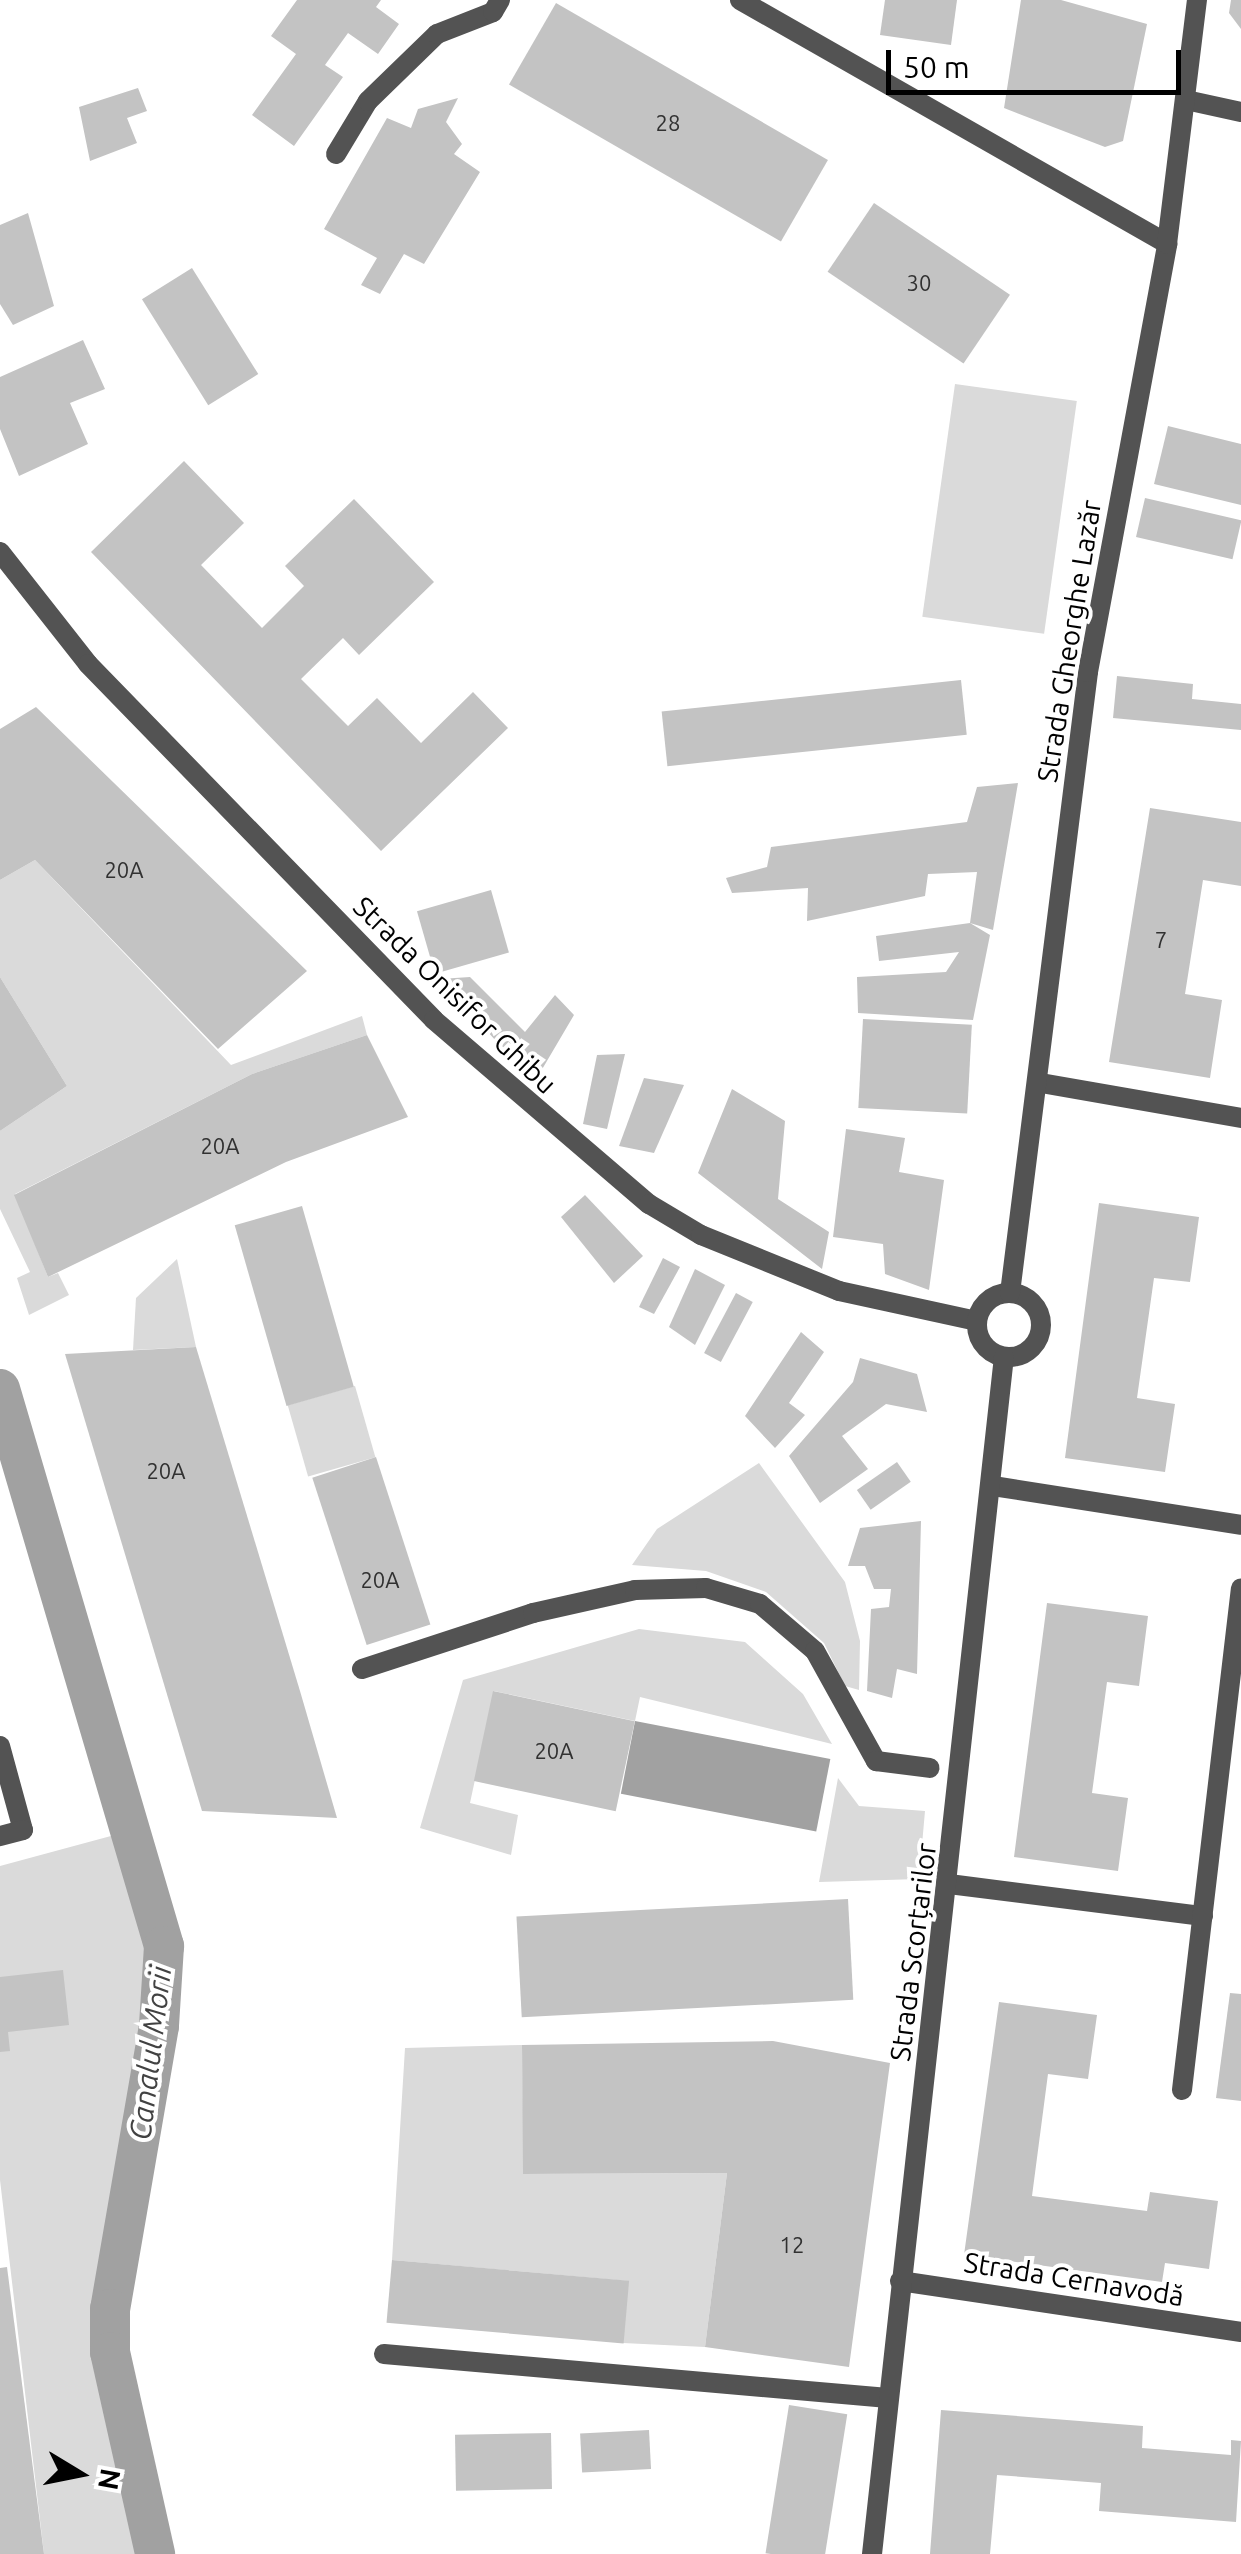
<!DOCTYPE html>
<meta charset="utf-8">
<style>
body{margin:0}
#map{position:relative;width:1241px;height:2554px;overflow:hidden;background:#fff;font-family:Ubuntu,sans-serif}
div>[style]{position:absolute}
.green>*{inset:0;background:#dadada;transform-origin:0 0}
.water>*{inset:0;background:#a1a1a1;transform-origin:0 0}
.canal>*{height:40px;margin:-20px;padding:0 20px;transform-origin:20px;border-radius:20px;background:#a1a1a1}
.building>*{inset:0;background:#c3c3c3;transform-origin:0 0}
.lane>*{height:20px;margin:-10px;padding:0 10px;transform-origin:10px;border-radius:10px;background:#535353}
.street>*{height:20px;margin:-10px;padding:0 10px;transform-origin:10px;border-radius:10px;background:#535353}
.street>.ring{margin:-10px;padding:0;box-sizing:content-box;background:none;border:20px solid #535353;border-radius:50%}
span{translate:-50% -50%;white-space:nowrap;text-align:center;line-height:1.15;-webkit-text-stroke:8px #fff;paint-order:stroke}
.number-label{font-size:22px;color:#313131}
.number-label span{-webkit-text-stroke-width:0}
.street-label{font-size:28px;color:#000}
.water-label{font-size:30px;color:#424242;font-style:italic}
.north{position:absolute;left:30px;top:2424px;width:100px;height:100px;-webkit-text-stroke:8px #fff;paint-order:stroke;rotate:100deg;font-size:28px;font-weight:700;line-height:40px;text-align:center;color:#000}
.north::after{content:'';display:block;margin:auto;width:35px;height:45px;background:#000;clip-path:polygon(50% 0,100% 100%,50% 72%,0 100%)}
.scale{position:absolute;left:886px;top:50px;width:295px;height:45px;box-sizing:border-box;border:5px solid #000;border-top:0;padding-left:12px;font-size:30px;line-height:35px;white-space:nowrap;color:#000;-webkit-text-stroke:8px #fff;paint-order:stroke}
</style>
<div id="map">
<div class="green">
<div style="left:955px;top:384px;width:123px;height:235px;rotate:8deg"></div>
<div style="clip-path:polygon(35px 860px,231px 1065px,362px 1016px,367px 1035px,252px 1074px,15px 1194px,48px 1277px,58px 1273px,69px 1295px,29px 1315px,17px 1278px,30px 1272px,0 1209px,0 1131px,67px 1086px,0 977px,0 880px)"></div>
<div style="clip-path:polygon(177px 1259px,196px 1347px,133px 1350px,136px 1298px)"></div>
<div style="left:355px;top:1386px;width:74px;height:70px;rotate:74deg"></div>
<div style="clip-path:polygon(759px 1463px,845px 1582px,860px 1641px,859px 1690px,845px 1686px,824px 1643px,766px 1592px,706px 1571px,632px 1565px,657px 1529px)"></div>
<div style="clip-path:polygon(639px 1629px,745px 1642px,803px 1694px,832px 1744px,640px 1697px,635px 1721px,494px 1691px,470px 1803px,518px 1815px,511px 1855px,420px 1828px,463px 1680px)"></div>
<div style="clip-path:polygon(838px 1778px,859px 1806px,925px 1811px,919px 1879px,819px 1882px)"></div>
<div style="clip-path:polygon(122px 1833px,149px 1951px,146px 2026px,105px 2258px,98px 2355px,146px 2554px,44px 2554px,0 2180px,0 1866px)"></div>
<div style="clip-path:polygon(522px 2045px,524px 2174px,727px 2173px,705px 2347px,623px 2343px,628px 2281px,392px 2260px,405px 2048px)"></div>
</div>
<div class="water">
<div style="left:635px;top:1721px;width:199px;height:74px;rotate:11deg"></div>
</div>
<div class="canal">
<div style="left:0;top:1389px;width:581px;rotate:73.59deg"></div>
<div style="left:164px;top:1946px;width:80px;rotate:93.6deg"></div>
<div style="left:159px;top:2026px;width:287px;rotate:99.8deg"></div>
<div style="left:110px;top:2309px;width:43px;rotate:90deg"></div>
<div style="left:110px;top:2352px;width:207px;rotate:77.4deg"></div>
</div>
<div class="building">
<div style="clip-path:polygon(297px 0,381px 0,376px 7px,399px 24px,378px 54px,348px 33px,325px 65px,343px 77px,294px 146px,252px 115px,296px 54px,271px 36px)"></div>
<div style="clip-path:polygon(885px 0,957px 0,951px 45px,880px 35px)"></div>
<div style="clip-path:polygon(1021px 0,1061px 0,1147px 24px,1123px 141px,1105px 147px,1004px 108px)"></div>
<div style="clip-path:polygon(1231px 0,1241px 0,1241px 29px,1229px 13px)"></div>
<div style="left:556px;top:3px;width:314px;height:94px;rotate:30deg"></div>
<div style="clip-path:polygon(138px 88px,147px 111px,127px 118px,137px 143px,90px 161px,79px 107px)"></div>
<div style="clip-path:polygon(458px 98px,446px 122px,462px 144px,454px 154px,480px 172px,424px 264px,404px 254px,380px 294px,361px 285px,377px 258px,324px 229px,387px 118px,411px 128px,418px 109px)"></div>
<div style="left:874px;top:203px;width:164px;height:83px;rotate:34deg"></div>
<div style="clip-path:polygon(28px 213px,54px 306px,13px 325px,0 304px,0 225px)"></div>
<div style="left:192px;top:268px;width:125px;height:59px;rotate:58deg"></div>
<div style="clip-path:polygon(83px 340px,105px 389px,70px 403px,88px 444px,19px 476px,0 429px,0 377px)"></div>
<div style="clip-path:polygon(1168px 426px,1241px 444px,1241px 505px,1154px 484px)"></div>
<div style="clip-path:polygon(184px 461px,244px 523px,201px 565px,262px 628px,304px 586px,285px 566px,354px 499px,434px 582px,359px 655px,343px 638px,301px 679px,348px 726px,377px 698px,421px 743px,473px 692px,508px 728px,381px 851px,91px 552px)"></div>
<div style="left:1145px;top:498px;width:99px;height:40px;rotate:13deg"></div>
<div style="clip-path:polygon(1117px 676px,1193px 684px,1192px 699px,1241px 704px,1241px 730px,1113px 718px)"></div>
<div style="left:961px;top:680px;width:55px;height:301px;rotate:84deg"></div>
<div style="clip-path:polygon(36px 707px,307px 971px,218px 1049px,35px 860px,0 880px,0 729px)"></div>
<div style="clip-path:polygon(1018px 783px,993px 930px,970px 923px,990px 935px,973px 1020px,858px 1013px,857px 977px,946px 972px,959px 952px,879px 961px,876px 936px,970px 923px,977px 872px,928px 874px,925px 896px,807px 921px,808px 888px,732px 893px,726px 878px,767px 867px,771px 847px,967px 822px,977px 787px)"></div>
<div style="clip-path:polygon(1150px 808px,1241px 822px,1241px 886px,1203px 880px,1185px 994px,1222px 1000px,1210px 1078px,1109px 1062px)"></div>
<div style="left:491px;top:890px;width:65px;height:77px;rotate:74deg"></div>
<div style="clip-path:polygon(0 977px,67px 1086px,0 1131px)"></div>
<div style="clip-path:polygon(470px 977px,525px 1032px,555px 995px,574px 1015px,534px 1083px,440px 979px)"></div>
<div style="left:863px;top:1019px;width:109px;height:89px;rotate:3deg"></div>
<div style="clip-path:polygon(367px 1035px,408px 1117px,286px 1162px,48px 1277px,14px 1195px,252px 1074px)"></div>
<div style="clip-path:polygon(625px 1054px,607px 1129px,583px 1124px,597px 1055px)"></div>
<div style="clip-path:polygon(644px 1078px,684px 1085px,654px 1153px,619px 1146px)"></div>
<div style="clip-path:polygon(732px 1089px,785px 1121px,778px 1199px,829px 1232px,822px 1269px,698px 1173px)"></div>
<div style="clip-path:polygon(846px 1129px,905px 1138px,899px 1172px,944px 1180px,929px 1290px,885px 1274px,883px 1244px,833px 1237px)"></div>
<div style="clip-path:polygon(585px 1195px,643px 1256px,614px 1283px,561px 1217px)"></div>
<div style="clip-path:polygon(1099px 1203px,1199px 1217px,1190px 1282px,1154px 1278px,1137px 1398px,1175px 1404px,1165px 1472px,1065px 1458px)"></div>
<div style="left:302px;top:1206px;width:188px;height:70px;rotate:74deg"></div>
<div style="clip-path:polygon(663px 1258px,680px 1267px,654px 1314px,639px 1307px)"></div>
<div style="clip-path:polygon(695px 1269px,725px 1285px,695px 1345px,669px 1327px)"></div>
<div style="left:736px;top:1293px;width:19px;height:68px;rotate:28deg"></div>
<div style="clip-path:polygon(801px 1332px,824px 1352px,789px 1403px,805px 1415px,775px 1448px,745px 1416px)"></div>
<div style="clip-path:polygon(196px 1347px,300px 1691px,337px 1818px,202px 1811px,65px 1354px)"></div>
<div style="clip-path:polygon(860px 1358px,917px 1374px,927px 1412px,886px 1404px,842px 1436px,868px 1469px,820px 1503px,789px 1456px,853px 1382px)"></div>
<div style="left:376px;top:1457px;width:176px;height:67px;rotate:72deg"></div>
<div style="left:897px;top:1462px;width:24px;height:49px;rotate:55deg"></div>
<div style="clip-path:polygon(921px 1521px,917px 1674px,897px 1669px,892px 1698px,867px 1691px,871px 1609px,889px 1607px,891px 1589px,874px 1589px,865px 1566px,848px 1566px,860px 1528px)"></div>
<div style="clip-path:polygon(1047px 1603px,1148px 1616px,1139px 1686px,1107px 1682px,1092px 1793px,1128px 1798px,1118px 1871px,1014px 1857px)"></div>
<div style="left:493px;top:1691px;width:145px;height:92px;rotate:12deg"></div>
<div style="left:848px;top:1899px;width:101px;height:332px;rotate:87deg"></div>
<div style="clip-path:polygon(63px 1970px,69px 2025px,8px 2032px,10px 2051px,0 2052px,0 1977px)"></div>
<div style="clip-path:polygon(1230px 1993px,1241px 1994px,1241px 2101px,1216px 2098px)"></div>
<div style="clip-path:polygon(999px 2002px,1097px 2015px,1088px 2079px,1048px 2074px,1032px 2196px,1147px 2211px,1150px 2192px,1218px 2201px,1209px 2269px,1165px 2263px,1162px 2282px,964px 2255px)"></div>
<div style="clip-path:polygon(773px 2041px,890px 2063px,849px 2367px,705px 2347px,727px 2173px,523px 2174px,522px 2045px)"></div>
<div style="left:392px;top:2260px;width:238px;height:63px;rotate:5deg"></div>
<div style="clip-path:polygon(7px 2267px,44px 2554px,0 2554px,0 2268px)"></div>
<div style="left:789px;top:2405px;width:59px;height:150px;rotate:9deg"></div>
<div style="clip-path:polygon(941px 2410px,1143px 2426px,1142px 2448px,1231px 2455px,1231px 2440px,1241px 2441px,1236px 2522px,1099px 2511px,1101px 2483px,997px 2475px,990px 2554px,930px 2554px)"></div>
<div style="left:649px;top:2430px;width:39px;height:69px;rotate:87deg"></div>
<div style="left:551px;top:2433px;width:56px;height:96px;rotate:89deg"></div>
</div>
<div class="lane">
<div style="left:1186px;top:100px;width:56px;rotate:12.3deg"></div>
<div style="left:336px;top:154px;width:62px;rotate:-58.9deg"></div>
<div style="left:368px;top:101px;width:96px;rotate:-44.2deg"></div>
<div style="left:437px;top:34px;width:60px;rotate:-21.4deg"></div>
<div style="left:493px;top:12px;width:14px;rotate:-60deg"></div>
<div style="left:1041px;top:1083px;width:203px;rotate:9.9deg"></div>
<div style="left:993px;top:1486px;width:251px;rotate:8.9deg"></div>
<div style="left:0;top:1746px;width:87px;rotate:74.7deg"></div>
<div style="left:23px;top:1830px;width:24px;rotate:165deg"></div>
<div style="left:949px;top:1884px;width:256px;rotate:7.2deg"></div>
<div style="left:1182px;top:2090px;width:505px;rotate:-83.3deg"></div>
<div style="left:384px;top:2354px;width:506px;rotate:4.99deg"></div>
</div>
<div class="street">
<div style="left:740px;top:0;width:492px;rotate:29.7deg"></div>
<div style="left:0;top:552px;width:142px;rotate:51.8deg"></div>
<div style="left:88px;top:664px;width:496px;rotate:45.8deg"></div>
<div style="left:434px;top:1020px;width:283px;rotate:40.6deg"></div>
<div style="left:649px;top:1204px;width:61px;rotate:30.8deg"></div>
<div style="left:701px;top:1235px;width:149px;rotate:22.1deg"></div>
<div style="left:839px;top:1291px;width:141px;rotate:12.3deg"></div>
<div class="ring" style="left:977px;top:1293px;width:44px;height:44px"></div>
<div style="left:1010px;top:1293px;width:626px;rotate:-82.84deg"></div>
<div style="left:1088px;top:672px;width:435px;rotate:-79.5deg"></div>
<div style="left:1167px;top:244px;width:246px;rotate:-83deg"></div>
<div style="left:362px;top:1669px;width:180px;rotate:-18.1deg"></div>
<div style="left:533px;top:1613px;width:105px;rotate:-12.7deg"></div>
<div style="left:635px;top:1590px;width:71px;rotate:-1.6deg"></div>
<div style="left:706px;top:1588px;width:56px;rotate:16.5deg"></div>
<div style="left:760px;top:1604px;width:72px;rotate:40.5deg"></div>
<div style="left:815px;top:1651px;width:126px;rotate:61deg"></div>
<div style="left:876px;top:1761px;width:54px;rotate:7.4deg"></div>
<div style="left:900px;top:2281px;width:345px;rotate:8.5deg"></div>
<div style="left:872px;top:2554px;width:1204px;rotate:-83.71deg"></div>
</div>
<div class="number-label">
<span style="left:668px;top:123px">28</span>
<span style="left:919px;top:283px">30</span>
<span style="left:124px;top:870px">20A</span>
<span style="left:1161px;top:940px">7</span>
<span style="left:220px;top:1146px">20A</span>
<span style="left:166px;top:1471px">20A</span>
<span style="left:380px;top:1580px">20A</span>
<span style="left:554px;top:1751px">20A</span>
<span style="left:792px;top:2245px">12</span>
</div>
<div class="street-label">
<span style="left:1069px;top:641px;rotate:-81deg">Strada Gheorghe Lazăr</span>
<span style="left:455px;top:995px;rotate:44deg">Strada Onisifor Ghibu</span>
<span style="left:913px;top:1952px;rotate:-83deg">Strada Scorțarilor</span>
<span style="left:1074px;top:2279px;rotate:9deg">Strada Cernavodă</span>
</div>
<div class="water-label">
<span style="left:150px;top:2053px;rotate:-83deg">Canalul Morii</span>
</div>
<div class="north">N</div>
<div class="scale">50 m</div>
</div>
